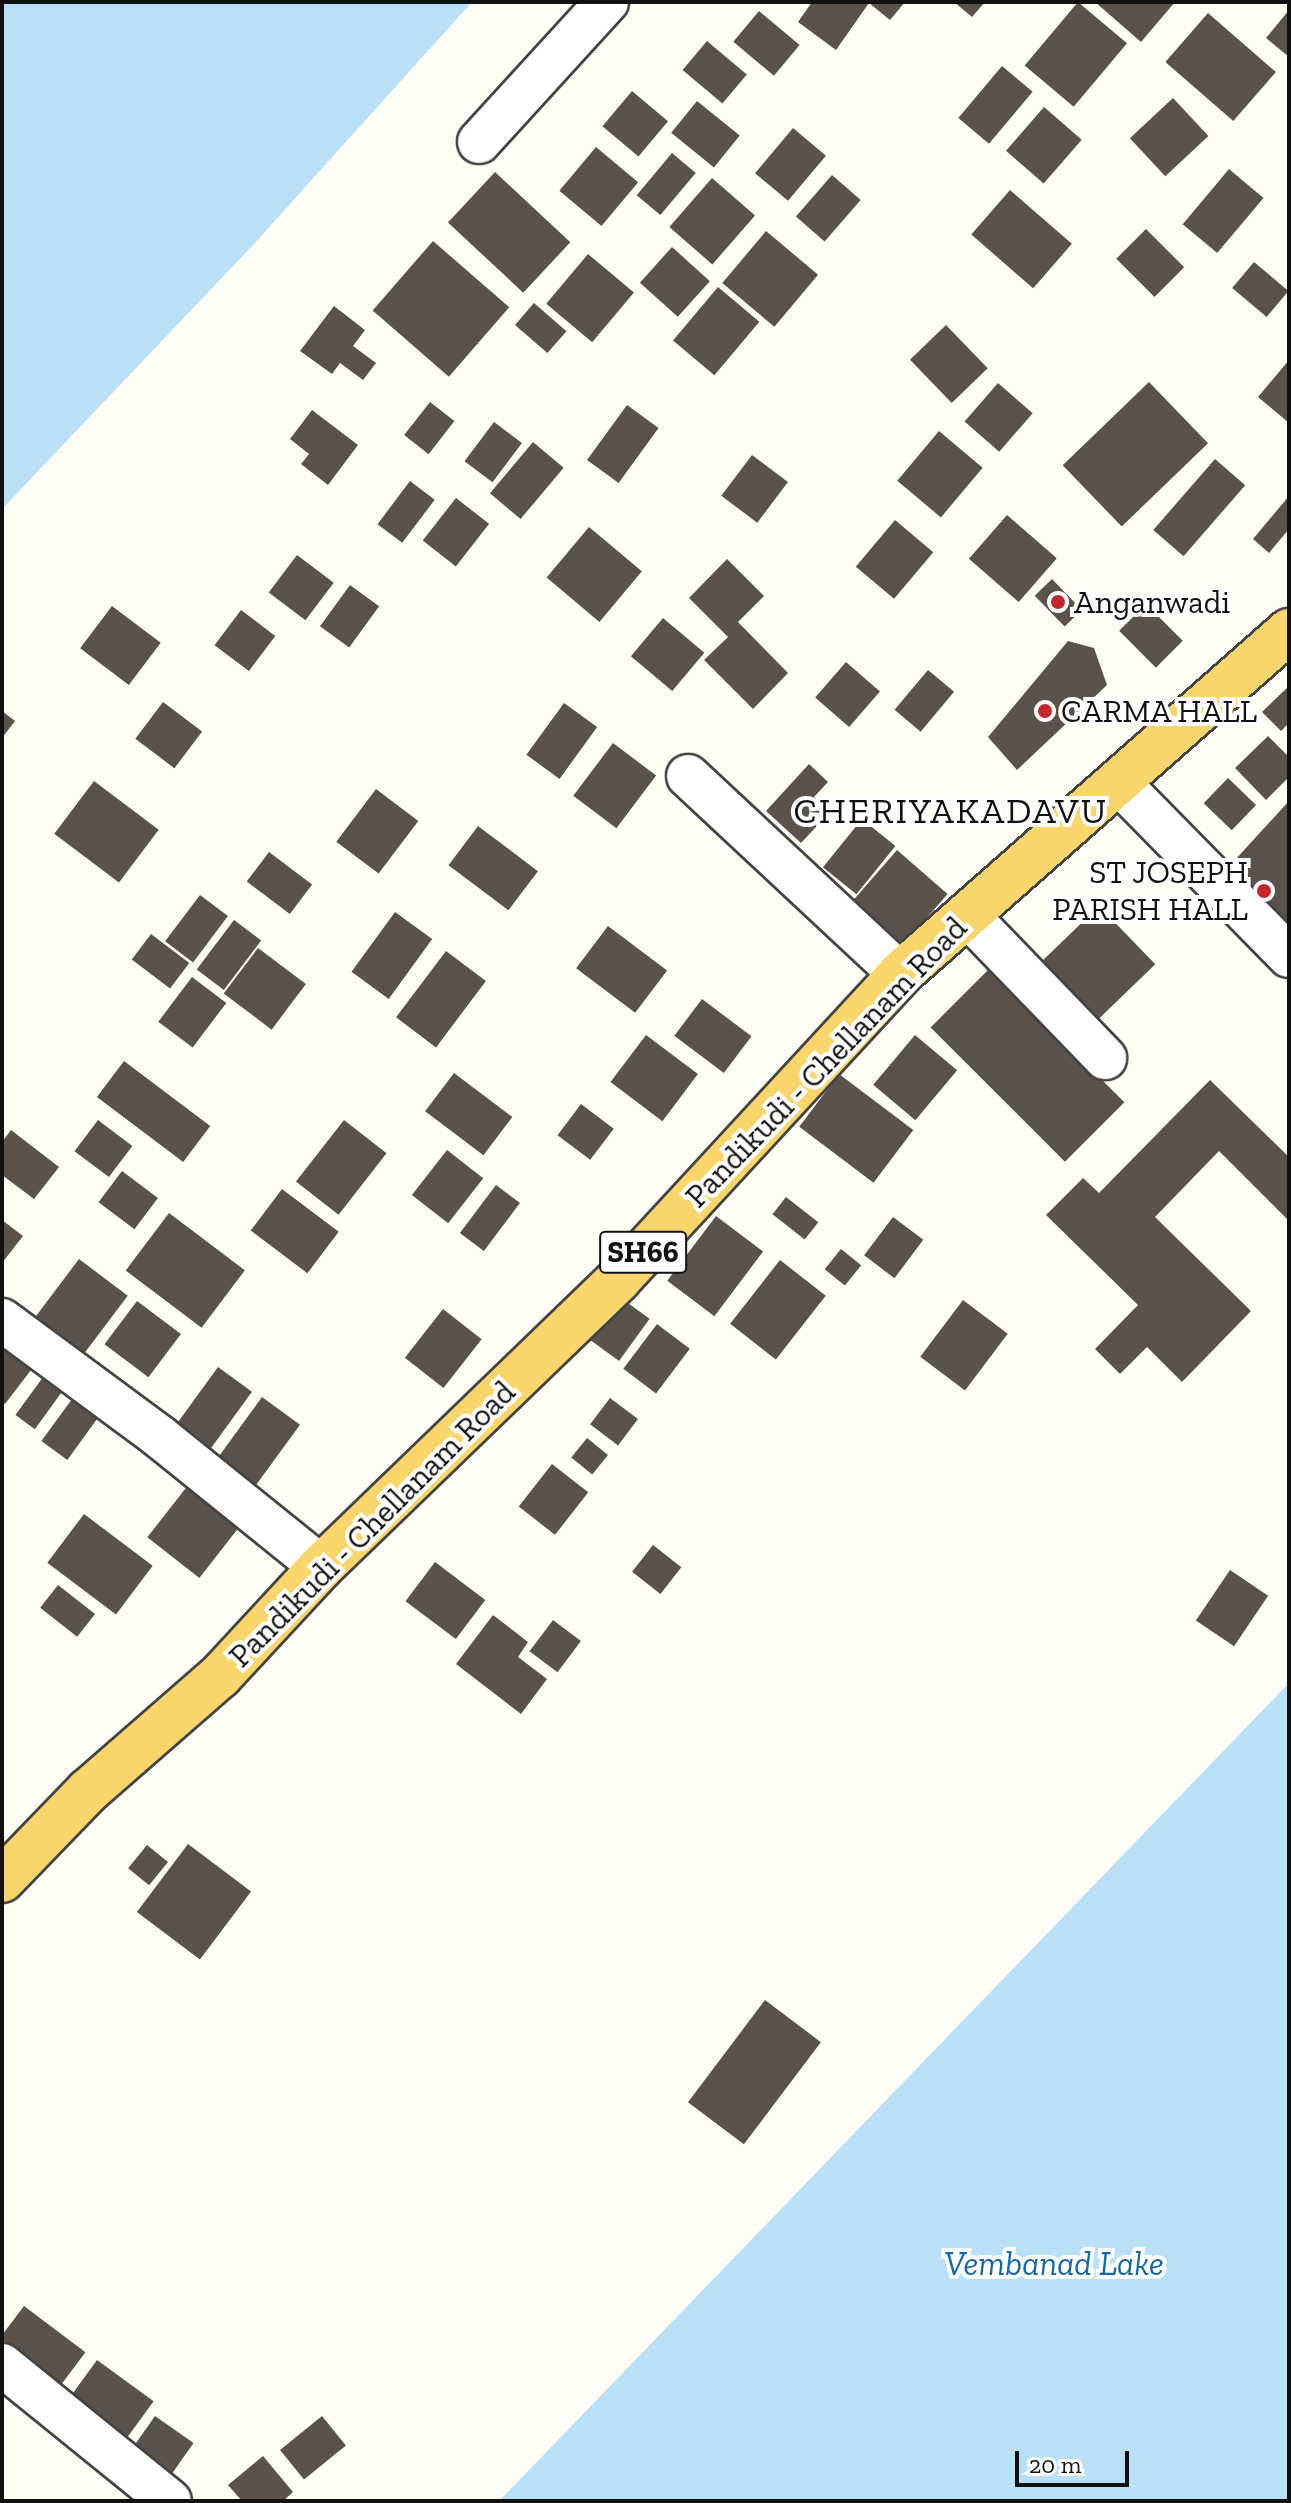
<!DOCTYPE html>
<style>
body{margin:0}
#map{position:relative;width:1291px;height:2503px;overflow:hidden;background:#fffdf5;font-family:"Zilla Slab",serif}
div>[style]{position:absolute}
.water>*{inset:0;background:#b9e0f7}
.building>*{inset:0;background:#5a524d;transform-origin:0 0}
.roads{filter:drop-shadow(2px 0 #444) drop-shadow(-2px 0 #444) drop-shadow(0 2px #444) drop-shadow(0 -2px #444)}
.minor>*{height:42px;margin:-21px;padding:0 21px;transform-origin:21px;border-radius:21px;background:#fff}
.primary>*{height:44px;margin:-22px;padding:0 22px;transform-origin:22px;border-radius:22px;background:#f9d66b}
.dots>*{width:22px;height:22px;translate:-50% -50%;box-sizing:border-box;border:4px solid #fff;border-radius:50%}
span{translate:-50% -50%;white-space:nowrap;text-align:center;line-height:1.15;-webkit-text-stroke:8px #fff;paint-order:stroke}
.shield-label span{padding:2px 6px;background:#fff;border:2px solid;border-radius:6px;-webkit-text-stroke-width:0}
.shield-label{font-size:30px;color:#111;font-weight:700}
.poi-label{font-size:32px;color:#111}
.left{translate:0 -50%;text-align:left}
.right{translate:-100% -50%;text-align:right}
.street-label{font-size:32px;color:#111}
.water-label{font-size:34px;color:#1768a6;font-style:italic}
.quarter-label{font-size:36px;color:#111;letter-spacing:2px}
.frame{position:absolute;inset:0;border:4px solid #111;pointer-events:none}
.scale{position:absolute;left:1015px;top:2451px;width:114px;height:36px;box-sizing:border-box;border:4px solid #111;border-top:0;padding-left:10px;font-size:24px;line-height:28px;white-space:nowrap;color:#111;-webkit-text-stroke:6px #fff;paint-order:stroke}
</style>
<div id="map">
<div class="water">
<div style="clip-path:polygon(2px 2px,472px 2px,254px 244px,2px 509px)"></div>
<div style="clip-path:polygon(1289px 1683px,1289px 2501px,499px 2501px)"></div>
</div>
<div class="building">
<div style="clip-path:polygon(812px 2px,905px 2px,890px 20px,869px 3px,836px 50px,798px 22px)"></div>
<div style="clip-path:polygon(954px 2px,985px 2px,972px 17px)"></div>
<div style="left:1078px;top:2px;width:64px;height:83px;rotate:40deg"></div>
<div style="clip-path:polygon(1095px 2px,1175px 2px,1141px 42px)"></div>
<div style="clip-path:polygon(1289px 10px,1289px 57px,1266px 38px)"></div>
<div style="left:759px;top:11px;width:53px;height:40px;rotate:40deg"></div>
<div style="left:1208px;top:13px;width:90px;height:65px;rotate:41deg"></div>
<div style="left:707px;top:41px;width:52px;height:38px;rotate:40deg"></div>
<div style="left:1002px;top:66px;width:40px;height:68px;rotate:40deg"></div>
<div style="left:632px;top:91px;width:47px;height:46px;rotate:40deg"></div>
<div style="left:1173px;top:98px;width:52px;height:59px;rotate:47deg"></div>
<div style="left:697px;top:101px;width:55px;height:41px;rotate:39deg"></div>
<div style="left:1044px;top:107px;width:50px;height:58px;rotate:41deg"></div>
<div style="left:793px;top:128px;width:43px;height:59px;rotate:40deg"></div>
<div style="left:596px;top:147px;width:55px;height:57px;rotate:40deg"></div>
<div style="left:672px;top:153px;width:31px;height:55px;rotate:40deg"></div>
<div style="left:1229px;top:169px;width:45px;height:72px;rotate:40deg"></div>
<div style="left:495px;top:172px;width:103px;height:69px;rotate:43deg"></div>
<div style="left:832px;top:175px;width:38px;height:55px;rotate:41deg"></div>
<div style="left:712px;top:178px;width:57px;height:65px;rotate:41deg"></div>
<div style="left:1010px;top:190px;width:82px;height:59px;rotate:41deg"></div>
<div style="left:1146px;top:229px;width:54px;height:42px;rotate:45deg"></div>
<div style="left:766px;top:231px;width:68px;height:68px;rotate:40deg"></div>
<div style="left:433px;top:241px;width:101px;height:92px;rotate:41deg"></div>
<div style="left:672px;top:247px;width:51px;height:48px;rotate:42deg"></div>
<div style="left:588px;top:254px;width:60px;height:65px;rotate:40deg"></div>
<div style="left:1254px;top:262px;width:45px;height:34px;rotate:40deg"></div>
<div style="left:718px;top:287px;width:54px;height:70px;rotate:40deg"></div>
<div style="left:534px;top:303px;width:43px;height:29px;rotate:41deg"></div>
<div style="clip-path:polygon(334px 306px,365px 330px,353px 346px,376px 363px,363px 380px,340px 363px,332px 374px,300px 351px)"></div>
<div style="left:946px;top:325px;width:60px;height:50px;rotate:46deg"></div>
<div style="clip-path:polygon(1289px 360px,1289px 423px,1258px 397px)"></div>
<div style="left:1149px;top:382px;width:85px;height:120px;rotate:46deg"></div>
<div style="left:998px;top:383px;width:46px;height:51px;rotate:41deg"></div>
<div style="left:430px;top:402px;width:31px;height:42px;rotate:38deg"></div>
<div style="left:627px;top:405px;width:39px;height:68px;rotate:36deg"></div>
<div style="clip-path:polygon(312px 410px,358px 445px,328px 485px,301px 464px,309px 454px,290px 439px)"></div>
<div style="left:494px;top:422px;width:35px;height:49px;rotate:37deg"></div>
<div style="left:939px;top:431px;width:57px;height:65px;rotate:40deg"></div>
<div style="left:533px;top:442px;width:40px;height:67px;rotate:40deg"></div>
<div style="left:752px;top:455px;width:45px;height:51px;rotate:37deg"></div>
<div style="left:1215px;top:459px;width:40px;height:94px;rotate:41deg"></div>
<div style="left:410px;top:481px;width:31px;height:54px;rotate:37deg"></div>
<div style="clip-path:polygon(1289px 496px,1289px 529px,1269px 553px,1253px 539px)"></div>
<div style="left:456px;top:498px;width:42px;height:54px;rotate:38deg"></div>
<div style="left:1007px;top:515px;width:66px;height:58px;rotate:41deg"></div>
<div style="left:895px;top:520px;width:50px;height:61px;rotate:40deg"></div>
<div style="left:589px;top:527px;width:69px;height:66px;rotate:40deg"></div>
<div style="left:297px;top:555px;width:46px;height:47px;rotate:37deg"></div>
<div style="clip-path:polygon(727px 559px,764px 596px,738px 622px,788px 673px,753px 709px,704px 660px,728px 637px,689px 598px)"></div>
<div style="left:1052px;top:579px;width:43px;height:24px;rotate:46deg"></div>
<div style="left:350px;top:585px;width:36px;height:51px;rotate:36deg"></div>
<div style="left:1146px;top:604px;width:52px;height:38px;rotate:45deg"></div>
<div style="left:112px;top:606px;width:61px;height:53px;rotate:37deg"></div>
<div style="left:241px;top:610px;width:43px;height:44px;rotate:37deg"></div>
<div style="left:663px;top:618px;width:54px;height:50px;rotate:40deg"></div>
<div style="clip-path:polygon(1068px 641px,1094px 648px,1107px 685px,1017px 770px,988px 737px)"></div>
<div style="left:846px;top:662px;width:45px;height:47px;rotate:41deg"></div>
<div style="left:928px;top:670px;width:34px;height:52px;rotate:40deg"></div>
<div style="clip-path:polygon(1289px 686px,1289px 723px,1281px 731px,1262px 712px)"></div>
<div style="left:163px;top:702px;width:49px;height:46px;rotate:37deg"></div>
<div style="left:564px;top:703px;width:41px;height:64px;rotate:36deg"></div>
<div style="clip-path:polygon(2px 711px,15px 721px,2px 738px)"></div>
<div style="clip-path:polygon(1268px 736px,1289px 757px,1289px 777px,1266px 800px,1235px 768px)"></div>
<div style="left:613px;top:743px;width:54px;height:66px;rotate:37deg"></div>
<div style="clip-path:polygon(809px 764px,828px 782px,814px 797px,831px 811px,801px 843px,766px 811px)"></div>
<div style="left:1228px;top:778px;width:39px;height:35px;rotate:44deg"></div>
<div style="left:94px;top:781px;width:81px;height:66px;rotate:37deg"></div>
<div style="left:376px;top:789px;width:53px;height:66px;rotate:37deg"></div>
<div style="clip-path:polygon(1289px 801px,1289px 945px,1224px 872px)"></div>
<div style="left:862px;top:819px;width:43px;height:62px;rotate:39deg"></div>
<div style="left:478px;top:826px;width:75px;height:49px;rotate:37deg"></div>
<div style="left:897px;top:850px;width:67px;height:67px;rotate:41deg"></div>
<div style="left:269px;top:852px;width:54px;height:37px;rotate:37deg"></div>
<div style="left:200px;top:895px;width:35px;height:58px;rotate:37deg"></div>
<div style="left:1099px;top:906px;width:81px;height:88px;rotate:46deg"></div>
<div style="left:395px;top:912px;width:46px;height:74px;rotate:36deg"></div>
<div style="left:234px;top:920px;width:34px;height:62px;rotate:37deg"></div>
<div style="left:608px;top:926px;width:74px;height:53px;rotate:37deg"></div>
<div style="left:151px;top:934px;width:48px;height:32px;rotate:37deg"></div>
<div style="left:258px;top:948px;width:60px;height:57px;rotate:37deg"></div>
<div style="left:446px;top:951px;width:50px;height:83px;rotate:37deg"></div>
<div style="left:990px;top:968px;width:190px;height:84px;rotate:45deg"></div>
<div style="left:192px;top:977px;width:43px;height:56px;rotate:37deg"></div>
<div style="left:702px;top:999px;width:62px;height:46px;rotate:37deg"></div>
<div style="left:646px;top:1035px;width:65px;height:59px;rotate:37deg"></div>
<div style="left:915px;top:1035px;width:55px;height:65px;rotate:40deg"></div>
<div style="left:124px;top:1061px;width:108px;height:45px;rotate:37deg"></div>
<div style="left:454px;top:1073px;width:73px;height:48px;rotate:37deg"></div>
<div style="left:839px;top:1074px;width:93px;height:66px;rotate:37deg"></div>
<div style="clip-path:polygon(1210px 1080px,1289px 1157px,1289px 1221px,1219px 1151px,1155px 1217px,1251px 1311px,1182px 1382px,1147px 1347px,1120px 1374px,1095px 1349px,1138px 1305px,1046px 1215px,1083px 1178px,1099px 1193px)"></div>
<div style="left:581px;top:1104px;width:41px;height:39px;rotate:37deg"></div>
<div style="left:98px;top:1120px;width:43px;height:39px;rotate:37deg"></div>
<div style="left:344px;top:1120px;width:54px;height:78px;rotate:38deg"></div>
<div style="clip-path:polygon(11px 1130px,59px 1167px,34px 1199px,2px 1175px,2px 1142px)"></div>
<div style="left:447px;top:1150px;width:46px;height:57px;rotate:38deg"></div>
<div style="left:122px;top:1171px;width:45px;height:39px;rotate:37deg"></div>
<div style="left:496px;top:1185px;width:30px;height:60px;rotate:37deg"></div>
<div style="left:282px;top:1189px;width:71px;height:52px;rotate:37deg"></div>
<div style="left:786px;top:1197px;width:41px;height:22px;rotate:38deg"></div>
<div style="left:169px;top:1213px;width:95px;height:72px;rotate:37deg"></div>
<div style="left:716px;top:1216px;width:59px;height:81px;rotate:37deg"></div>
<div style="left:893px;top:1217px;width:38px;height:48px;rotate:37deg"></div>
<div style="clip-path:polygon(2px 1220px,23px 1236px,2px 1263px)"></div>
<div style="left:841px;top:1249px;width:26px;height:26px;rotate:39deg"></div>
<div style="left:79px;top:1259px;width:61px;height:72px;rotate:37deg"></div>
<div style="left:780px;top:1260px;width:58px;height:81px;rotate:38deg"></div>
<div style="left:614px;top:1293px;width:44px;height:52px;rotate:36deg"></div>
<div style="left:963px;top:1300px;width:56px;height:71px;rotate:37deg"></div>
<div style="left:137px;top:1301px;width:55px;height:54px;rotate:37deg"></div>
<div style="left:443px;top:1309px;width:49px;height:62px;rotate:38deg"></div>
<div style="left:657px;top:1324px;width:41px;height:56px;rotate:37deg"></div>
<div style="clip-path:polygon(2px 1348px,31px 1370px,5px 1404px,2px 1402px)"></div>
<div style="left:218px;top:1367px;width:42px;height:76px;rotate:36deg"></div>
<div style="left:46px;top:1373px;width:24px;height:52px;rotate:36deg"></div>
<div style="left:262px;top:1397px;width:47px;height:76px;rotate:36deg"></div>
<div style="left:610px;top:1398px;width:35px;height:33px;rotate:37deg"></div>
<div style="left:72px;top:1399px;width:32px;height:52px;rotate:36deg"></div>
<div style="left:587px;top:1438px;width:27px;height:25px;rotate:39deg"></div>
<div style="left:552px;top:1464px;width:46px;height:54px;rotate:38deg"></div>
<div style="left:196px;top:1475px;width:66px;height:79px;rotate:38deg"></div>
<div style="left:84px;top:1514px;width:86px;height:61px;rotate:37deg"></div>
<div style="left:653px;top:1545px;width:36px;height:34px;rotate:38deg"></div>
<div style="left:435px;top:1562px;width:63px;height:49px;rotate:37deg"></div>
<div style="left:1230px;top:1570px;width:46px;height:61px;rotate:34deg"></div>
<div style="left:58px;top:1585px;width:47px;height:29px;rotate:38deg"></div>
<div style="clip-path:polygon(493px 1615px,528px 1642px,518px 1657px,547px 1679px,521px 1714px,456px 1664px)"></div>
<div style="left:553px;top:1620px;width:35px;height:39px;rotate:37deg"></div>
<div style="left:188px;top:1844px;width:79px;height:85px;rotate:37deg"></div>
<div style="left:147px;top:1845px;width:27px;height:30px;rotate:39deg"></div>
<div style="left:765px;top:2000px;width:70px;height:128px;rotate:37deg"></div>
<div style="left:24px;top:2306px;width:77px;height:40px;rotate:37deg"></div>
<div style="left:97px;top:2360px;width:70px;height:54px;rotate:36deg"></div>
<div style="left:155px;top:2416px;width:47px;height:45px;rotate:35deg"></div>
<div style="left:322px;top:2416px;width:38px;height:54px;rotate:51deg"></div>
<div style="clip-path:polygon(263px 2456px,293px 2492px,283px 2501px,242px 2501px,228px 2485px)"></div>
</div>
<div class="roads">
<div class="minor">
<div style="left:479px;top:142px;width:190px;rotate:-47.6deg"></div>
<div style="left:688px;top:776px;width:290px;rotate:43deg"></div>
<div style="left:1118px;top:782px;width:244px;rotate:45.5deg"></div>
<div style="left:967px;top:915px;width:199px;rotate:46deg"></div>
<div style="left:2px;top:1320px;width:197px;rotate:36.5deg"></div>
<div style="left:160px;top:1437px;width:207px;rotate:38.9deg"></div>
<div style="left:2px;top:2365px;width:216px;rotate:39deg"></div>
</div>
<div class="primary">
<div style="left:2px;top:1880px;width:124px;rotate:-46deg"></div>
<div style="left:88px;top:1791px;width:175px;rotate:-41.1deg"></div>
<div style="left:220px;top:1676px;width:149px;rotate:-47.2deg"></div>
<div style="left:321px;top:1567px;width:414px;rotate:-44deg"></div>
<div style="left:619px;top:1279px;width:415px;rotate:-47.3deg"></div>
<div style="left:900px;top:974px;width:519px;rotate:-41.4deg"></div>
</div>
</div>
<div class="dots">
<div style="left:1058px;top:602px;background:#c4262e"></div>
<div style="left:1045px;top:711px;background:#c4262e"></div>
<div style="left:1264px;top:891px;background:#c4262e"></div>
</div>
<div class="shield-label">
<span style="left:643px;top:1252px">SH66</span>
</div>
<div class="poi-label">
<span class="left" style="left:1074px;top:602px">Anganwadi</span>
<span class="left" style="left:1061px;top:711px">CARMA HALL</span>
<span class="right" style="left:1248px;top:891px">ST JOSEPH<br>PARISH HALL</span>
</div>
<div class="street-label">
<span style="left:826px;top:1062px;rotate:-46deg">Pandikudi - Chellanam Road</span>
<span style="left:372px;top:1524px;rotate:-45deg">Pandikudi - Chellanam Road</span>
</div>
<div class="water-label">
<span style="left:1054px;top:2264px">Vembanad Lake</span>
</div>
<div class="quarter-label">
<span style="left:951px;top:811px">CHERIYAKADAVU</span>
</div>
<div class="frame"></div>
<div class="scale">20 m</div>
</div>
